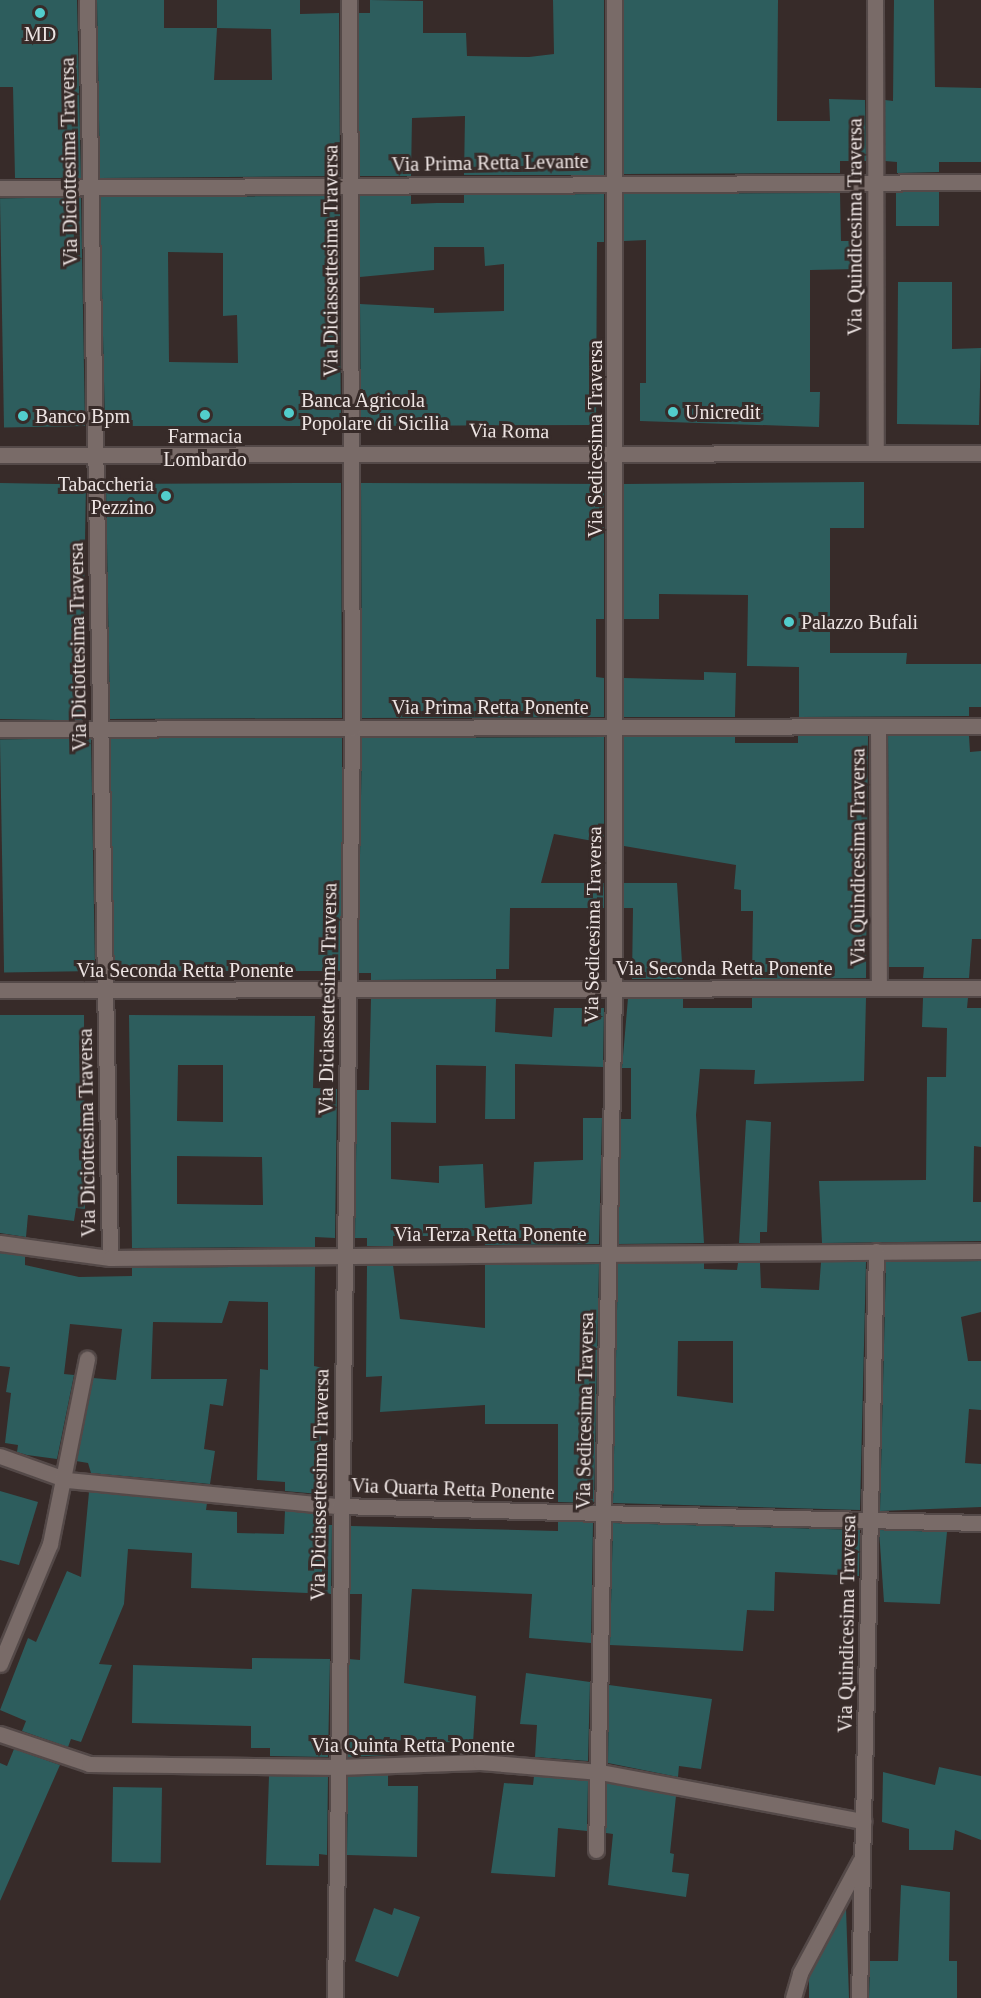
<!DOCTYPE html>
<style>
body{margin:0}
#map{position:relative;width:981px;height:1998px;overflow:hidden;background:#372b29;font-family:"Times New Roman",serif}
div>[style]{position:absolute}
.building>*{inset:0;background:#2d5d5d;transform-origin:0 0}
.roads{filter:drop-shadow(2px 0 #544948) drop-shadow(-2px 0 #544948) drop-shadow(0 2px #544948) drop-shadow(0 -2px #544948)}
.minor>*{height:15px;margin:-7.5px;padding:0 7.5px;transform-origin:7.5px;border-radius:7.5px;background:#796b68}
.dots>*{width:16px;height:16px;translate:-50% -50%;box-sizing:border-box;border:3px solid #372b29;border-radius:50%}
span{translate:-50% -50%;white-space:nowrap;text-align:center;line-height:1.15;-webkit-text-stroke:6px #372b29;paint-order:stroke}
.poi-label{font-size:20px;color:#ede4e3}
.left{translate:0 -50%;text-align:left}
.right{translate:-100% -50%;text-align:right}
.street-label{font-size:20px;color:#ede4e3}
</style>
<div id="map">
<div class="building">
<div style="clip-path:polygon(0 0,77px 0,81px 178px,15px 178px,13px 87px,0 87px)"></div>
<div style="clip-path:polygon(evenodd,97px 0,164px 0,164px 28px,217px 28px,217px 0,300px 0,300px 14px,339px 13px,340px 176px,100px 178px,97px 0,217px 28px,271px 29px,272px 80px,214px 80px,217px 28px)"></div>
<div style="clip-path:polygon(370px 0,423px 1px,423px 33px,466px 33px,467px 56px,529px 57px,554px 54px,553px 0,604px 0,604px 175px,464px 175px,465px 116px,412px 118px,411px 176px,359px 176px,359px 13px,370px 13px)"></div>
<div style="clip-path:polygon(624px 0,778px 0,777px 121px,830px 121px,829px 99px,865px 100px,866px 161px,840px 161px,840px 173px,624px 174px)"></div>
<div style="clip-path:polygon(894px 0,934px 0,935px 87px,981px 88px,981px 162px,939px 162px,939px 172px,897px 173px,897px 162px,885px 161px,885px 100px,893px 101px)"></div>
<div style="left:896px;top:192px;width:43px;height:34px"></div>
<div style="clip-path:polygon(840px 193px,841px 241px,858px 241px,858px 269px,810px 270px,810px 392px,820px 392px,819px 427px,640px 421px,640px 383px,646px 383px,646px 240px,624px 241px,624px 194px)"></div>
<div style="clip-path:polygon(604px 194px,604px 242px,597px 242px,596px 425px,361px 426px,360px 304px,434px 308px,434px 313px,504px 311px,504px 264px,485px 266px,484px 247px,434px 247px,434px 270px,360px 277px,360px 196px,411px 195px,411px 204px,437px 203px,464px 203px,464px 195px)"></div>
<div style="clip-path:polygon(evenodd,340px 196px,340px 278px,326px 280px,327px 303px,340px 304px,341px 426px,105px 426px,100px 197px,340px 196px,168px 252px,223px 253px,223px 316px,237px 315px,238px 363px,169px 362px,168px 252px)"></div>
<div style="left:81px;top:197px;width:229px;height:81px;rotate:89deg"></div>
<div style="clip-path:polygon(898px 282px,952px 282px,952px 349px,981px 348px,979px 425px,897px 424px)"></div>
<div style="clip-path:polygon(864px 482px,864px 528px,830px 528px,830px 653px,907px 653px,906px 664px,981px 664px,981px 707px,969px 707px,969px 716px,799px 717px,799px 667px,747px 666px,748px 595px,659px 594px,659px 619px,624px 619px,624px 484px)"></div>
<div style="left:0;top:483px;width:86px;height:236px;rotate:1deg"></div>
<div style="clip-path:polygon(298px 483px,341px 483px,342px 718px,110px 719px,106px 484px)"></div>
<div style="clip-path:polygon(361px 483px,604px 484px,604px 619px,596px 619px,596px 677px,604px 678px,604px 717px,362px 718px)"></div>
<div style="clip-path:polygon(704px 672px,736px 673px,735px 717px,624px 717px,624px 678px,704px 680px)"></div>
<div style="clip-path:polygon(735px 736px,735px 743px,798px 743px,798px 736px,868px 736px,866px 978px,752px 979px,753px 911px,741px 911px,741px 890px,734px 889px,736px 865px,624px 846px,624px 737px)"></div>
<div style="clip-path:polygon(888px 736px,969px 736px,970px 752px,981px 751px,981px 939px,972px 939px,969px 978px,923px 978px,924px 967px,889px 967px)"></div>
<div style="clip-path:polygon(604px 737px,604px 843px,554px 834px,541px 883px,604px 883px,604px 908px,510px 908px,509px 969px,496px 969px,496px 979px,371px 980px,371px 973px,358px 973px,362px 738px)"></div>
<div style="left:91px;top:738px;width:233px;height:91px;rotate:89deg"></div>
<div style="left:110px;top:738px;width:232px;height:233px"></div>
<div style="clip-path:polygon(624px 883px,677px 883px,683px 979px,632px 979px,633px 908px,624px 908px)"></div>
<div style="clip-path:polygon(628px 998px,683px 998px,683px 1008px,752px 1008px,752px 998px,866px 998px,864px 1081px,754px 1084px,755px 1070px,700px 1069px,696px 1115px,704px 1243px,618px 1244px,621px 1119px,631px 1119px,631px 1068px,622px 1068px)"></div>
<div style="clip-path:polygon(923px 998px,968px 998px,967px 1008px,981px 1008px,981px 1147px,974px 1146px,973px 1202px,981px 1202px,981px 1241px,822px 1243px,819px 1181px,926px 1180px,927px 1077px,946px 1077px,947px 1028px,922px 1027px)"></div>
<div style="clip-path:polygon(371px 999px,496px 999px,495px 1032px,552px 1037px,554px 1008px,604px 1008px,603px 1067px,515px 1064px,515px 1119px,485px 1119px,486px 1066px,436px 1065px,436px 1123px,391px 1122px,391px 1179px,439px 1183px,439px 1166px,483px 1164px,485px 1208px,532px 1204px,534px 1162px,583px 1160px,583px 1118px,602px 1118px,599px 1244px,485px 1245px,484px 1236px,393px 1236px,393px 1246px,367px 1246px,367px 1238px,355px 1238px,357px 1090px,369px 1090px)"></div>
<div style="clip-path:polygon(0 1015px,84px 1015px,85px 1209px,76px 1208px,74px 1221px,28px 1215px,26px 1237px,0 1233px)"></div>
<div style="clip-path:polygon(evenodd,129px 1015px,315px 1016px,313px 1088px,337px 1089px,335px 1238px,315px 1237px,315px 1247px,132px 1248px,129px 1015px,178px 1065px,223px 1065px,223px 1122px,177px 1121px,178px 1065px,129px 1015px,177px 1156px,262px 1157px,263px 1205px,177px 1204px,177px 1156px)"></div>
<div style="clip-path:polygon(746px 1120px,771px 1122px,767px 1232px,760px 1232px,760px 1243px,739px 1243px)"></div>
<div style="clip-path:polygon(0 1253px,25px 1256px,25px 1265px,79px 1277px,132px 1276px,132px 1268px,315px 1266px,314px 1366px,323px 1368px,319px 1494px,285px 1491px,285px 1482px,257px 1480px,260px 1369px,268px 1370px,268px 1302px,229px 1301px,222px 1323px,153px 1322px,151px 1379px,227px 1379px,223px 1406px,210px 1404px,204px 1449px,215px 1451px,210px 1484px,91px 1473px,88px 1463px,76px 1461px,93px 1378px,116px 1380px,122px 1329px,70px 1324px,64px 1374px,74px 1375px,57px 1459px,27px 1455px,17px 1452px,18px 1445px,5px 1443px,11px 1393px,6px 1392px,10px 1367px,0 1366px)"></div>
<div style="clip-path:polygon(981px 1261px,981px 1312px,961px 1317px,968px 1361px,981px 1361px,981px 1410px,969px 1409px,965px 1463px,981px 1464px,981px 1507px,880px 1511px,886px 1262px)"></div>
<div style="clip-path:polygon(evenodd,821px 1262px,866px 1262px,860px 1510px,613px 1503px,618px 1264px,704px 1263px,704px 1269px,737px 1270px,738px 1263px,760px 1263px,761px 1288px,819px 1290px,821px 1262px,678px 1341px,733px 1341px,733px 1403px,677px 1396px,678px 1341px)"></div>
<div style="clip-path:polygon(599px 1264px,594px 1503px,558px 1502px,558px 1424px,485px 1424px,485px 1405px,380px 1412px,382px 1376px,366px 1377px,367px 1266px,393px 1265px,400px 1319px,485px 1328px,485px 1265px)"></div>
<div style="clip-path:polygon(0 1491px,38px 1502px,19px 1565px,0 1560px)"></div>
<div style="clip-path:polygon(89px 1492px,207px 1503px,206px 1510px,237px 1512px,237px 1533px,284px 1534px,285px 1511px,318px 1514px,321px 1525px,332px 1525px,331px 1594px,191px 1588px,192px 1553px,128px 1549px,124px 1604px,99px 1664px,112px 1665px,81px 1742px,71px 1739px,68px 1747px,22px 1731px,26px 1721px,0 1710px,28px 1638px,36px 1642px,67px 1571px,81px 1577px)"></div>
<div style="clip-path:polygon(558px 1522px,593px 1522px,591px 1643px,529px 1638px,532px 1594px,412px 1589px,404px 1683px,476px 1696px,473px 1743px,390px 1740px,389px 1755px,348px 1757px,349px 1659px,360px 1660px,362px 1594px,350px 1594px,351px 1526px,558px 1531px)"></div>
<div style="clip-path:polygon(613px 1523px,860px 1530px,859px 1576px,775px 1572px,774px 1611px,747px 1610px,743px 1651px,610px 1645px)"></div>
<div style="clip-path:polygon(879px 1530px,947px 1532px,940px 1604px,884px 1602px)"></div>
<div style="clip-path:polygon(252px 1658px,330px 1659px,328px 1757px,270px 1756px,270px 1748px,251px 1748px,251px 1726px,132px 1723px,133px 1665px,252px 1669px)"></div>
<div style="clip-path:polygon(526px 1673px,590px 1682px,588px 1761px,535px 1757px,537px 1725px,520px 1724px)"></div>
<div style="clip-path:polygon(609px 1685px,712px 1699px,701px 1769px,679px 1766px,678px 1777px,608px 1763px)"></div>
<div style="clip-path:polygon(14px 1749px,60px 1765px,0 1901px,0 1763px,7px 1766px)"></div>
<div style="clip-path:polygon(939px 1767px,981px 1776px,981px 1840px,955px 1830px,953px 1850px,909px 1850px,909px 1829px,882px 1822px,883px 1772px,935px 1785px)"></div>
<div style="clip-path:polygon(388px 1775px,388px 1786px,418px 1786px,417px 1857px,347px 1855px,348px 1776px)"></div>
<div style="clip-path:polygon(269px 1776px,328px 1777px,327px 1855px,319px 1854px,319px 1866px,266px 1865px)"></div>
<div style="clip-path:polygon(534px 1776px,588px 1781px,587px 1831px,558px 1828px,555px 1877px,491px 1873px,504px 1783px,533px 1785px)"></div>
<div style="clip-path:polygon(607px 1783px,676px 1796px,670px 1853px,674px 1854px,672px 1872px,689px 1874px,686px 1897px,608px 1885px,613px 1834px,606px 1833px)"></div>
<div style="left:113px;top:1787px;width:49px;height:75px;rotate:1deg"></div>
<div style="clip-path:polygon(901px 1885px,950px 1892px,949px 1961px,957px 1961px,957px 1998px,869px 1998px,870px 1961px,898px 1961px)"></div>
<div style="clip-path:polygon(374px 1908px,392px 1915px,394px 1908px,420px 1917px,398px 1977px,355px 1961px)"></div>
<div style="clip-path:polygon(846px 1908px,849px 1998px,809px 1998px,809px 1977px)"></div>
</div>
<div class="roads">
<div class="minor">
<div style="left:87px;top:0;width:1258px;rotate:88.95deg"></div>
<div style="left:875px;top:0;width:453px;rotate:89.9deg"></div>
<div style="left:0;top:188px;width:981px;rotate:-0.35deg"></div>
<div style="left:0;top:455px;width:981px;rotate:-0.12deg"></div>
<div style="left:878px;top:726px;width:262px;rotate:89.8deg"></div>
<div style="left:0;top:729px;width:981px;rotate:-0.18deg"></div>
<div style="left:0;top:990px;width:981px;rotate:-0.12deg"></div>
<div style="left:0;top:1243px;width:111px;rotate:7.8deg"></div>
<div style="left:110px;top:1258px;width:871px;rotate:-0.46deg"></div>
<div style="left:0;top:1456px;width:71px;rotate:19.7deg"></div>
<div style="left:67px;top:1480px;width:273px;rotate:5.5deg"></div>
<div style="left:339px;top:1506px;width:642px;rotate:1.52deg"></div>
<div style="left:0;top:1664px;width:130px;rotate:-67.4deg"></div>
<div style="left:50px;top:1544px;width:189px;rotate:-78.7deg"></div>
<div style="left:0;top:1734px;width:94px;rotate:18.6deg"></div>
<div style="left:89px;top:1764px;width:249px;rotate:0.7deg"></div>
<div style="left:338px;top:1767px;width:142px;rotate:-2deg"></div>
<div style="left:480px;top:1762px;width:120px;rotate:4.8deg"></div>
<div style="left:600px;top:1772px;width:268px;rotate:10.6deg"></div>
<div style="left:596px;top:1850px;width:860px;rotate:-88.8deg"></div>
<div style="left:614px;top:990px;width:990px;rotate:-90deg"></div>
<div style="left:335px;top:1998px;width:1270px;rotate:-89.23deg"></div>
<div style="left:352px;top:728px;width:728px;rotate:-90.24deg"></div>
<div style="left:793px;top:1998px;width:26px;rotate:-74deg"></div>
<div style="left:800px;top:1973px;width:127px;rotate:-61.8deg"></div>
<div style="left:859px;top:1998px;width:747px;rotate:-88.7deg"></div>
</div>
</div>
<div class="dots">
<div style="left:40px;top:13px;background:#52cdcc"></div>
<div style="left:673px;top:412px;background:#52cdcc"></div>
<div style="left:289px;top:413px;background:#52cdcc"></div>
<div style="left:205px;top:415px;background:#52cdcc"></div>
<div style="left:23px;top:416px;background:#52cdcc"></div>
<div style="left:166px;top:496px;background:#52cdcc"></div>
<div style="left:789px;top:622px;background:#52cdcc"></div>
</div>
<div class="poi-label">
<span style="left:40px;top:34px">MD</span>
<span class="left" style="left:301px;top:412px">Banca Agricola<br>Popolare di Sicilia</span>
<span class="left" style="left:685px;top:412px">Unicredit</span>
<span class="left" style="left:35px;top:416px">Banco Bpm</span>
<span style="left:205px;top:448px">Farmacia<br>Lombardo</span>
<span class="right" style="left:154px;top:496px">Tabaccheria<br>Pezzino</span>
<span class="left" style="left:801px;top:622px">Palazzo Bufali</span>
</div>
<div class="street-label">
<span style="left:69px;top:162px;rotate:-91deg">Via Diciottesima Traversa</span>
<span style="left:490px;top:163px;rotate:-1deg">Via Prima Retta Levante</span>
<span style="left:855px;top:227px;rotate:-90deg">Via Quindicesima Traversa</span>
<span style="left:331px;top:261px;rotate:-90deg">Via Diciassettesima Traversa</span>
<span style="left:509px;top:431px;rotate:1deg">Via Roma</span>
<span style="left:595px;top:439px;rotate:-90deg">Via Sedicesima Traversa</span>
<span style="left:78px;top:647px;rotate:-91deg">Via Diciottesima Traversa</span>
<span style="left:490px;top:707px">Via Prima Retta Ponente</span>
<span style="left:858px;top:857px;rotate:-90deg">Via Quindicesima Traversa</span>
<span style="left:593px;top:925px;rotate:-89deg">Via Sedicesima Traversa</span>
<span style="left:724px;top:968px">Via Seconda Retta Ponente</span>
<span style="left:185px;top:970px">Via Seconda Retta Ponente</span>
<span style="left:328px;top:999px;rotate:-89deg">Via Diciassettesima Traversa</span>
<span style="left:87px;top:1133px;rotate:-91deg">Via Diciottesima Traversa</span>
<span style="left:490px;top:1234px">Via Terza Retta Ponente</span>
<span style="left:585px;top:1411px;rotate:-89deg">Via Sedicesima Traversa</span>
<span style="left:320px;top:1485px;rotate:-89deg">Via Diciassettesima Traversa</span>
<span style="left:453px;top:1489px;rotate:2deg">Via Quarta Retta Ponente</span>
<span style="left:847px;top:1624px;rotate:-89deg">Via Quindicesima Traversa</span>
<span style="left:413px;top:1745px">Via Quinta Retta Ponente</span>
</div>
</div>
